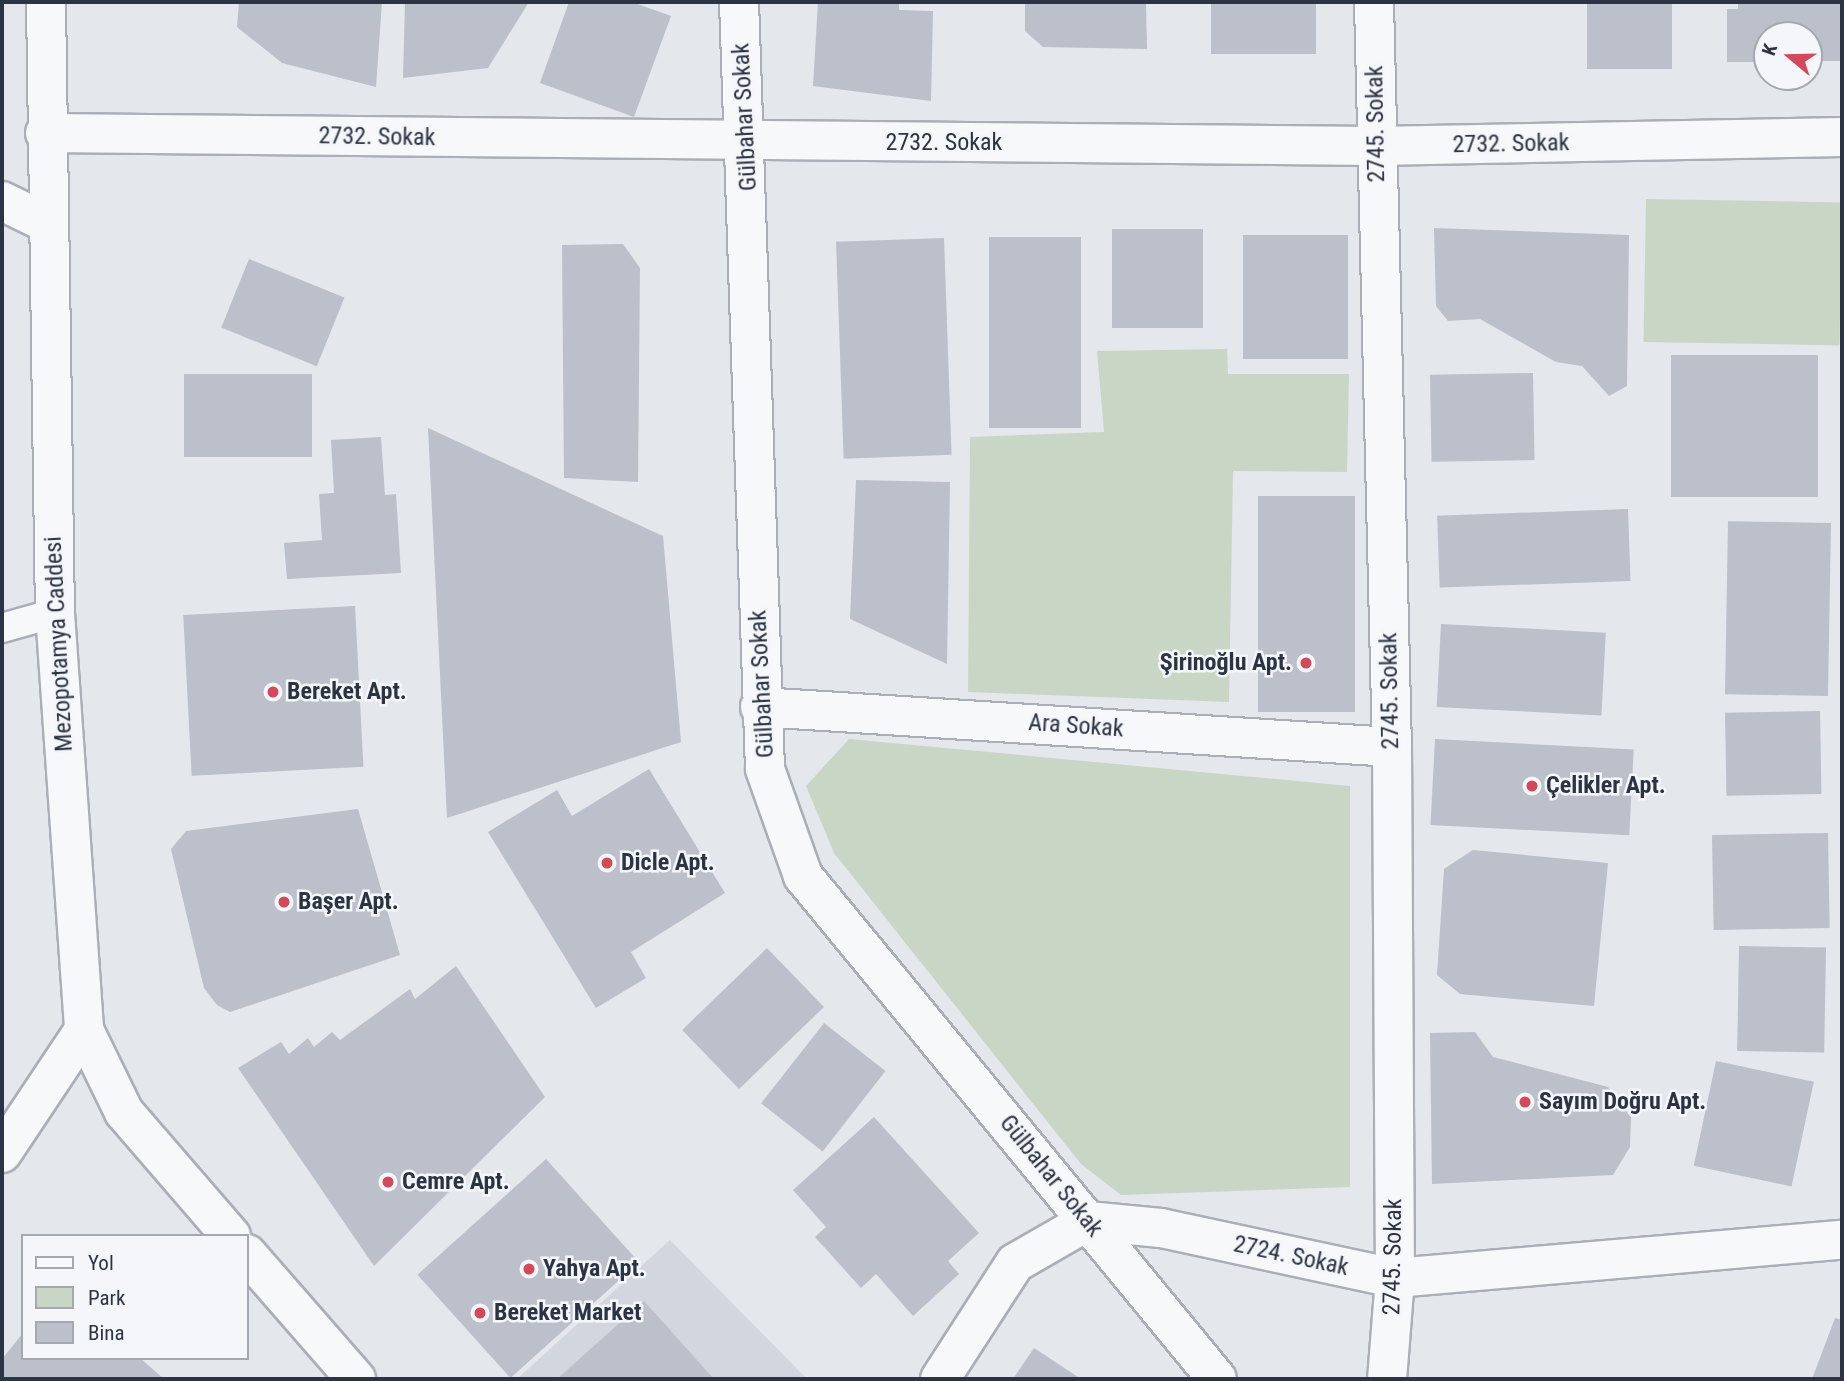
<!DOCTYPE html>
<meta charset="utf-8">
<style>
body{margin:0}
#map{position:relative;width:1844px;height:1381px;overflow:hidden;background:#e4e7ec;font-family:"Roboto Condensed",sans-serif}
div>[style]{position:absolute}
.built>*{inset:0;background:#d2d6de}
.green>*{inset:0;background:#c9d6c5;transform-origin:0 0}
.building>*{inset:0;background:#bbc0ca;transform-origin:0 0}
.roads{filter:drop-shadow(2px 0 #a9aeb7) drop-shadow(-2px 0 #a9aeb7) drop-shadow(0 2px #a9aeb7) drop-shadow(0 -2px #a9aeb7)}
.service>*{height:28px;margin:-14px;padding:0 14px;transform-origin:14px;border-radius:14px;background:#f7f8fa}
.minor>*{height:38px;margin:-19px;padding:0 19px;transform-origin:19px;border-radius:19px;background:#f7f8fa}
.tertiary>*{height:38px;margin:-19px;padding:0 19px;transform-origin:19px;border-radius:19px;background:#f7f8fa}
.dots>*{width:19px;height:19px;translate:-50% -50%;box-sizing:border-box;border:4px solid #f4f6f9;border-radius:50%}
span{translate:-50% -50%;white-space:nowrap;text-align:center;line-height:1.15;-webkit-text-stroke:5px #f4f6f9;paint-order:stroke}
.street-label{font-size:24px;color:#2b3445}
.poi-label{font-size:24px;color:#2b3445;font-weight:700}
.right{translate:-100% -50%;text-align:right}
.left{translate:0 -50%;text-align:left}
.frame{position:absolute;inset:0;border:4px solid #2b3445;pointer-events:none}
.legend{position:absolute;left:21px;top:1234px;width:228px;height:126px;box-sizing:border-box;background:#f4f6f9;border:2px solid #a4a8b1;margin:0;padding:9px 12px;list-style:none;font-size:21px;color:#2b3445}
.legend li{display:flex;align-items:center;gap:14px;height:35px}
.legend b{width:35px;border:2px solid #a4a8b1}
.north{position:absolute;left:1753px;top:21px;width:70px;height:70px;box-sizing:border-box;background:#f4f6f9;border:2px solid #a4a8b1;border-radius:50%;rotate:289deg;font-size:19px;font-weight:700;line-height:28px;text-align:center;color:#2b3445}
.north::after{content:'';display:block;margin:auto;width:24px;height:32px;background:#d1495b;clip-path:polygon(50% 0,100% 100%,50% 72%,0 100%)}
</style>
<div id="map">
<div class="built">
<div style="clip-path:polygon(670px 1240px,807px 1379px,517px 1379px)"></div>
</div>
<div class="green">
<div style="left:1646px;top:199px;width:196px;height:143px;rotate:1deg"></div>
<div style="clip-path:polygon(1227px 349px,1228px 374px,1349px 374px,1347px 472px,1233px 471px,1229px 702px,968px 692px,970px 437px,1104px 432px,1097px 351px)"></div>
<div style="clip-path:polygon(849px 739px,1350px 786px,1350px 1187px,1121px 1195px,1081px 1164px,834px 853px,806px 786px)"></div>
</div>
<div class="building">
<div style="clip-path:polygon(239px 2px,382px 2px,376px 87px,282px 63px,237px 27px)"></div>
<div style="clip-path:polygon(405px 2px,529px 2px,488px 68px,403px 78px)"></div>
<div style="clip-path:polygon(569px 2px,632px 2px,671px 16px,634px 117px,540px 83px)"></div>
<div style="clip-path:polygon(818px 2px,899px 2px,899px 10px,933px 11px,931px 101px,813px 86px)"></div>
<div style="clip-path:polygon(1025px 2px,1146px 2px,1147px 49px,1043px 47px,1025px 31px)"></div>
<div style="left:1211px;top:2px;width:105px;height:52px"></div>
<div style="left:1587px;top:2px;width:85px;height:67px"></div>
<div style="clip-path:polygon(1738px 2px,1842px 2px,1842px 61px,1809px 61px,1809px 35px,1767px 35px,1767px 62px,1727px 62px,1727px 9px,1738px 9px)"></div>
<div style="clip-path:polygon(1434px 228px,1629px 235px,1627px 386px,1609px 396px,1582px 366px,1556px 362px,1480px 319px,1448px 321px,1436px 306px)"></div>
<div style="left:1203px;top:229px;width:99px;height:91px;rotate:90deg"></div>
<div style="left:1243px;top:235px;width:105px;height:124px"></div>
<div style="left:989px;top:237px;width:92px;height:191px"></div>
<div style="left:944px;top:238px;width:217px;height:108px;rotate:88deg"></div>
<div style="clip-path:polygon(623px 244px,640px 268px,638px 482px,564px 478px,562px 245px)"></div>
<div style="left:249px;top:259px;width:103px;height:74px;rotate:22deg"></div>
<div style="left:1818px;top:355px;width:142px;height:147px;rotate:90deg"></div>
<div style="left:1533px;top:373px;width:87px;height:103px;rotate:89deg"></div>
<div style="left:184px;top:374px;width:128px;height:83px"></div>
<div style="clip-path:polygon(428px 428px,663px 536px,681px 742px,447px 818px)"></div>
<div style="clip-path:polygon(381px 437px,385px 495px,396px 494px,401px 573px,287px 579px,284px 543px,322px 540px,319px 494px,334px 493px,331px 440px)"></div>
<div style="clip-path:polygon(856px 480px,950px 482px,947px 664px,850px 619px)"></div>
<div style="left:1355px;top:496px;width:216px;height:97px;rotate:90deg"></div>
<div style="left:1628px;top:509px;width:72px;height:191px;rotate:88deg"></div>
<div style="left:1831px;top:523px;width:173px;height:103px;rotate:91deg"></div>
<div style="left:355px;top:606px;width:161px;height:172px;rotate:87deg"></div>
<div style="left:1441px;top:624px;width:165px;height:83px;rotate:3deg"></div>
<div style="left:1820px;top:711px;width:83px;height:95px;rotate:89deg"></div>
<div style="left:1435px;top:739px;width:199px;height:86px;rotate:3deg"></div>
<div style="clip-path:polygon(649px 769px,725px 893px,631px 952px,646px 978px,596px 1008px,488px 832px,557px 790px,572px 816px)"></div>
<div style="clip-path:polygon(358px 809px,400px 955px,230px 1012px,217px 1005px,204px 988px,171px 849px,186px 831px)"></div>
<div style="left:1828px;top:833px;width:95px;height:116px;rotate:89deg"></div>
<div style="clip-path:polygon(1473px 850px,1608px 863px,1594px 1006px,1460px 994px,1437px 975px,1444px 869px)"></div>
<div style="left:1739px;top:946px;width:87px;height:105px;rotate:1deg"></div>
<div style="left:767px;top:948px;width:82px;height:118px;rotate:46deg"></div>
<div style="clip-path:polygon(456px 966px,545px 1097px,374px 1266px,238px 1068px,281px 1042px,289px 1054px,308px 1038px,314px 1047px,332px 1032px,340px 1040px,410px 989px,415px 999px)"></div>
<div style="left:824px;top:1023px;width:78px;height:102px;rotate:38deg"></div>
<div style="clip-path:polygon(1475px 1032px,1493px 1057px,1608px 1087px,1631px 1117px,1630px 1147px,1613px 1175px,1432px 1184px,1430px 1033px)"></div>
<div style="left:1716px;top:1061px;width:100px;height:107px;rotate:12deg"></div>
<div style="clip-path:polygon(874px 1117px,979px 1233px,948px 1261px,959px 1274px,913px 1316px,876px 1274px,861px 1288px,815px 1237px,826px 1227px,793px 1190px)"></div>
<div style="left:546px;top:1159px;width:139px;height:173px;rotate:48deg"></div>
<div style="clip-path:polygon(644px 1301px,714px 1379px,557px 1379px)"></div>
<div style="clip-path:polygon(1835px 1318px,1842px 1320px,1842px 1379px,1812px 1379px)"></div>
<div style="clip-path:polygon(23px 1333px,23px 1358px,140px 1358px,164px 1379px,2px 1379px,2px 1359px)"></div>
<div style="clip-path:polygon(1034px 1348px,1081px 1379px,1013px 1379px)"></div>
</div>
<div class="roads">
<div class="service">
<div style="left:2px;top:628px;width:55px;rotate:-15.8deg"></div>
</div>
<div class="minor">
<div style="left:1374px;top:2px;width:745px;rotate:88.62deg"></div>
<div style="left:1392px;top:747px;width:531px;rotate:89.68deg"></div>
<div style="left:1395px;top:1278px;width:101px;rotate:94.5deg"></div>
<div style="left:45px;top:133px;width:1331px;rotate:0.56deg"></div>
<div style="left:1376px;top:146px;width:466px;rotate:-1.1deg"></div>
<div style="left:2px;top:201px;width:48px;rotate:26deg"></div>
<div style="left:760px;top:707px;width:633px;rotate:3.62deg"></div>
<div style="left:2px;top:1153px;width:148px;rotate:-56.3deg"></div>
<div style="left:940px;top:1379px;width:138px;rotate:-57.1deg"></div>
<div style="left:1015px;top:1263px;width:84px;rotate:-29.9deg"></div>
<div style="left:1088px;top:1221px;width:73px;rotate:5.5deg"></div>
<div style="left:1161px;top:1228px;width:239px;rotate:12.1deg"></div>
<div style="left:1395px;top:1278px;width:449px;rotate:-4.9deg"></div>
</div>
<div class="tertiary">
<div style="left:46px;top:2px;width:611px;rotate:89.16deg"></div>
<div style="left:55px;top:613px;width:418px;rotate:86deg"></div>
<div style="left:84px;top:1030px;width:91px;rotate:64deg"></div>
<div style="left:124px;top:1112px;width:164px;rotate:49.2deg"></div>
<div style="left:739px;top:2px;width:767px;rotate:88.06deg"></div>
<div style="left:765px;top:769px;width:114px;rotate:70.4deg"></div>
<div style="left:803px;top:876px;width:651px;rotate:50.54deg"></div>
<div style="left:247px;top:1254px;width:166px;rotate:48.9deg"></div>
</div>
</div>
<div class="dots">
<div style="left:1306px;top:663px;background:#d1495b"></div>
<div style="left:273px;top:692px;background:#d1495b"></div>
<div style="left:1532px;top:786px;background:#d1495b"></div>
<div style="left:607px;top:863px;background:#d1495b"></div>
<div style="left:284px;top:902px;background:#d1495b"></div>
<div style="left:1525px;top:1102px;background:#d1495b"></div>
<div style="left:388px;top:1182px;background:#d1495b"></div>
<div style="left:529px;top:1269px;background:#d1495b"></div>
<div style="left:480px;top:1313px;background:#d1495b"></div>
</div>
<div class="street-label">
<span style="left:745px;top:117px;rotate:-93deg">Gülbahar Sokak</span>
<span style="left:1376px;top:124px;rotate:-91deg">2745. Sokak</span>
<span style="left:377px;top:137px;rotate:1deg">2732. Sokak</span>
<span style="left:944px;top:143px">2732. Sokak</span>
<span style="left:1511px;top:144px;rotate:-1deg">2732. Sokak</span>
<span style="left:59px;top:644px;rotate:-93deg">Mezopotamya Caddesi</span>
<span style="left:762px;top:684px;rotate:-93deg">Gülbahar Sokak</span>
<span style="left:1390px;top:691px;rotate:-91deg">2745. Sokak</span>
<span style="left:1076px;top:726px;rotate:4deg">Ara Sokak</span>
<span style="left:1051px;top:1176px;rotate:51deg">Gülbahar Sokak</span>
<span style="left:1291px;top:1256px;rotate:12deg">2724. Sokak</span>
<span style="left:1393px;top:1257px;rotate:-89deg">2745. Sokak</span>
</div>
<div class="poi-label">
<span class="right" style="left:1292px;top:663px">Şirinoğlu Apt.</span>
<span class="left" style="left:287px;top:692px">Bereket Apt.</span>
<span class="left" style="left:1546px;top:786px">Çelikler Apt.</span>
<span class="left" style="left:621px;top:863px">Dicle Apt.</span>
<span class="left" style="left:298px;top:902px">Başer Apt.</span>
<span class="left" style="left:1539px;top:1102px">Sayım Doğru Apt.</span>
<span class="left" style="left:402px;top:1182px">Cemre Apt.</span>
<span class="left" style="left:543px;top:1269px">Yahya Apt.</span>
<span class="left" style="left:494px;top:1313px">Bereket Market</span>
</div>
<div class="frame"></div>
<ul class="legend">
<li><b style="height:9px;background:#f7f8fa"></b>Yol</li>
<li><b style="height:19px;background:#c9d6c5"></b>Park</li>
<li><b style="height:19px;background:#bbc0ca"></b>Bina</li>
</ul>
<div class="north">K</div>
</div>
